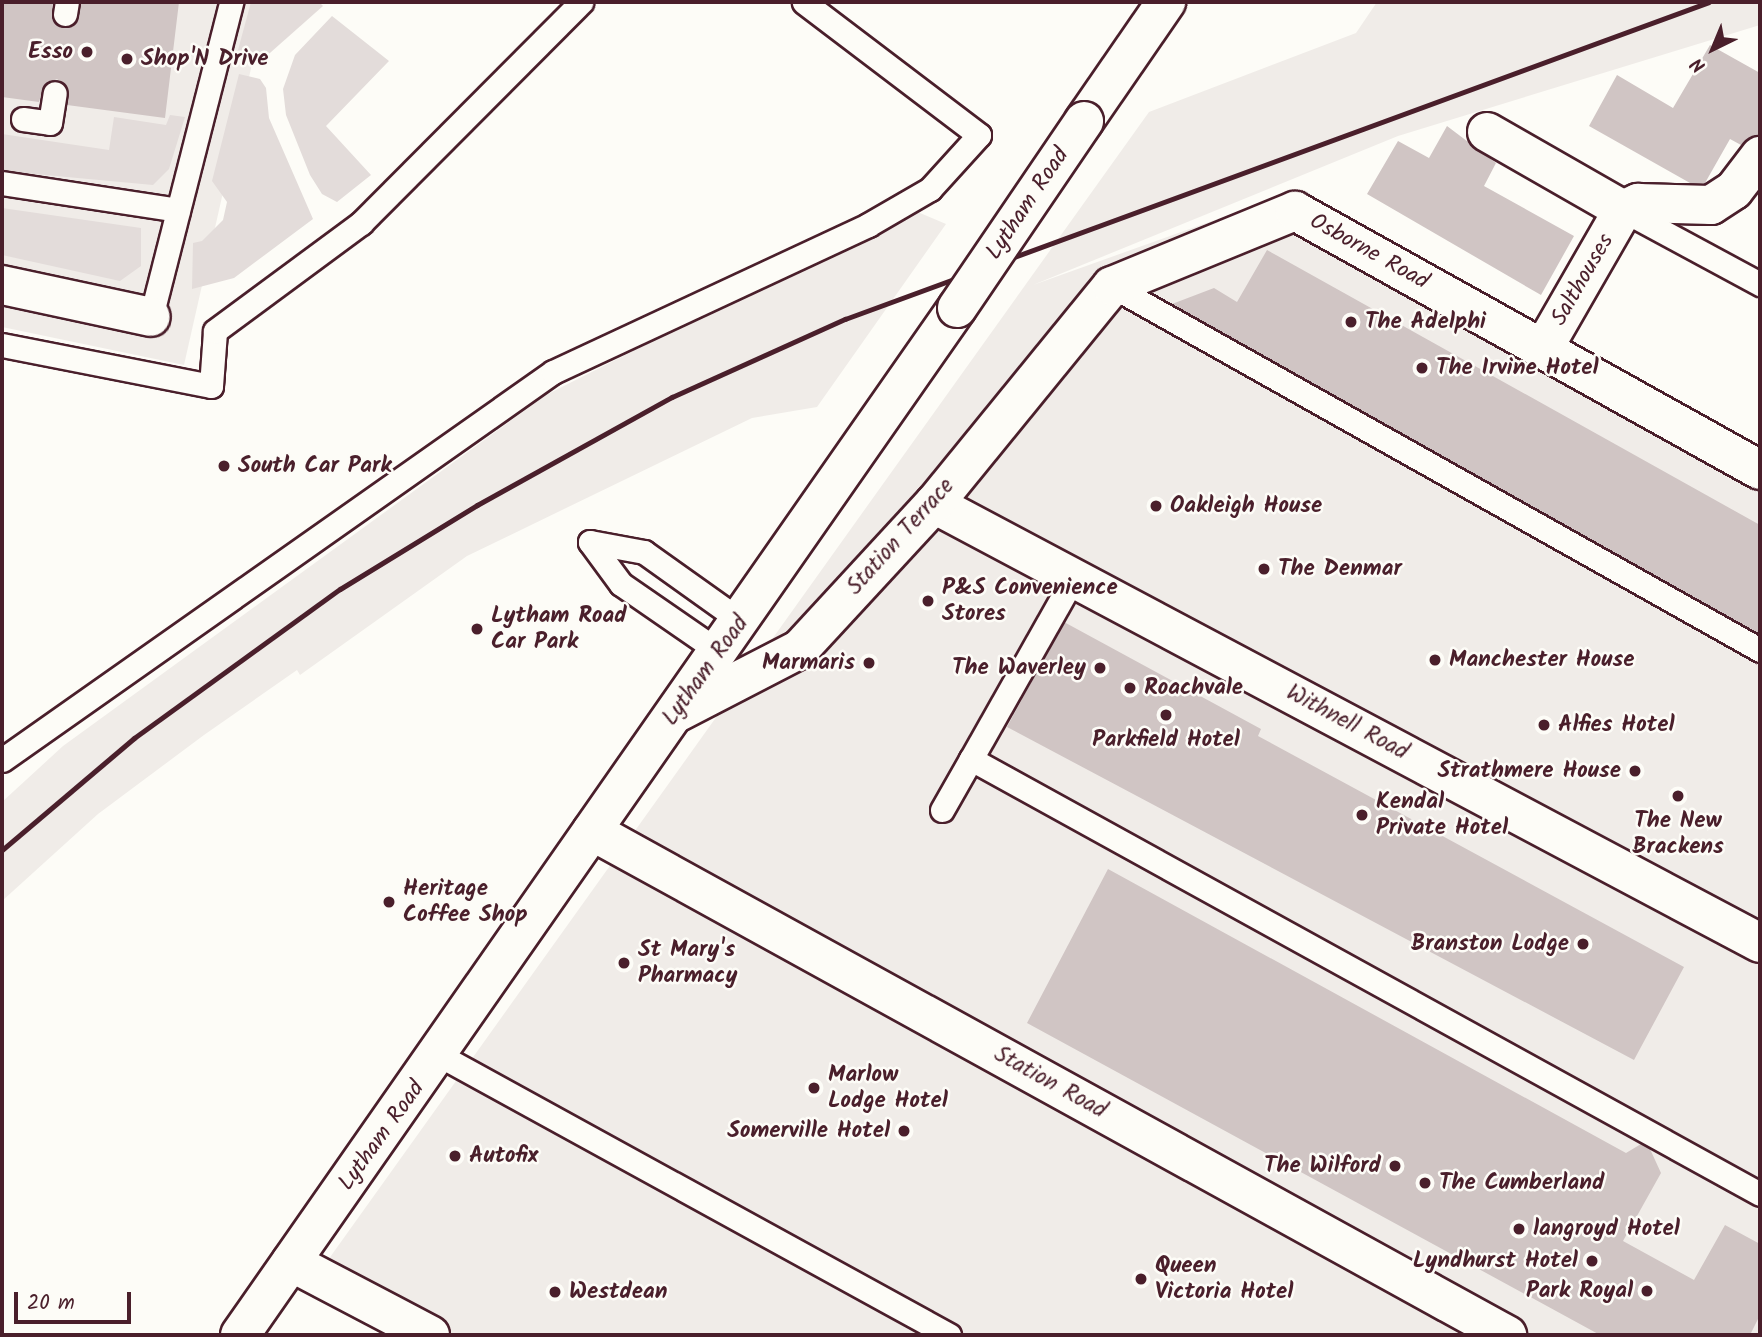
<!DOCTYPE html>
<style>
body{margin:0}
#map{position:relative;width:1762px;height:1337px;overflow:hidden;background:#fdfcf7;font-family:Kalam,sans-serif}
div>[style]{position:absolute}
.built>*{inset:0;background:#f0ece8}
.green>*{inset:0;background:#e3dcda}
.building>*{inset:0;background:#d0c5c4}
.roads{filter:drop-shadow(2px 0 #4a1f2b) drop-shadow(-2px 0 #4a1f2b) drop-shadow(0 2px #4a1f2b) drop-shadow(0 -2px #4a1f2b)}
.service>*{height:23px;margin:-11.5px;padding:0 11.5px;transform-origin:11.5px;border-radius:11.5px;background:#fdfcf7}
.minor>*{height:38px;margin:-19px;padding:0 19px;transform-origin:19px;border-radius:19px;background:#fdfcf7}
.secondary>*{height:38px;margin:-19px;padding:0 19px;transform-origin:19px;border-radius:19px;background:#fdfcf7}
.rail>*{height:5px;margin:-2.5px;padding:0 2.5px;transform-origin:2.5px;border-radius:2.5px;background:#4a1f2b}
.bridges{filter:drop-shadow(2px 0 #4a1f2b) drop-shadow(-2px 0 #4a1f2b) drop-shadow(0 2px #4a1f2b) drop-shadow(0 -2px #4a1f2b)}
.secondary-bridge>*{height:38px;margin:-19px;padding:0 19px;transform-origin:19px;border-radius:19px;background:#fdfcf7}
.dots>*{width:19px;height:19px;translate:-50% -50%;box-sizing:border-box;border:4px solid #fdfcf7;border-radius:50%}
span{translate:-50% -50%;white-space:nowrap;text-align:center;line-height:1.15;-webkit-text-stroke:5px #fdfcf7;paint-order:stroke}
.poi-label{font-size:23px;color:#4a1f2b;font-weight:700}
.right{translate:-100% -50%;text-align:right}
.left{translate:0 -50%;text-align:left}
.street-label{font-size:23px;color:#4a1f2b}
.frame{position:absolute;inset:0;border:4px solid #4a1f2b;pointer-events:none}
.north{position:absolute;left:1678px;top:14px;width:70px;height:70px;-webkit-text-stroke:5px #fdfcf7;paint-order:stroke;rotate:223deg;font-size:19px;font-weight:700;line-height:28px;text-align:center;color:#4a1f2b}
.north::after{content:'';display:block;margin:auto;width:24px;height:32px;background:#4a1f2b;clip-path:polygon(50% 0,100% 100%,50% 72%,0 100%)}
.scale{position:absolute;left:14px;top:1292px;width:117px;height:32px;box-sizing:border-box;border:4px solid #4a1f2b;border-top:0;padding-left:9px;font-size:21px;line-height:24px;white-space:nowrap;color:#4a1f2b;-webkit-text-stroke:5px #fdfcf7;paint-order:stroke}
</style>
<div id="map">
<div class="built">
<div style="clip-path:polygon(2px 2px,266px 2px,184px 365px,2px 327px)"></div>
<div style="clip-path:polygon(1377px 2px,1760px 2px,1760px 25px,1398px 136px,1033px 285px,1290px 193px,1760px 461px,1760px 1335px,454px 1335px,328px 1260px,1149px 112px,1356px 33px)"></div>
<div style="clip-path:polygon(913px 210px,946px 224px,817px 407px,752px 418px,467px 556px,300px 675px,297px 670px,204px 735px,98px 814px,2px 901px,2px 802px,63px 746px,546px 395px)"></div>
</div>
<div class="green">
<div style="clip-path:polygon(251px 2px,319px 2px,323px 6px,262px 60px,238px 50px)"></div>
<div style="clip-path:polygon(332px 16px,389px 61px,326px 126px,371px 175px,337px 202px,322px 194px,310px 175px,286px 115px,283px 89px,295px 55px)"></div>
<div style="clip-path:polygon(239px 74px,260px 79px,266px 88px,269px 118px,313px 219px,234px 278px,192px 289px,193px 243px,202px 241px,223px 220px,227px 202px,212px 181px)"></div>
<div style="clip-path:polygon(170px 115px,185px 117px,169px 169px,153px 185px,2px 171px,2px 134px,109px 150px,114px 117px,166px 125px)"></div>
<div style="clip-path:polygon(2px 208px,141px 228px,141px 266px,120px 281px,2px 255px)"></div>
</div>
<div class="building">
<div style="clip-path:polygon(2px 2px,53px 2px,52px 20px,63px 28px,76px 22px,81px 2px,179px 2px,165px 118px,67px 105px,68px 87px,57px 79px,44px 85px,39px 102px,2px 97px)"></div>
<div style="clip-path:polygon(1710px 45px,1760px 73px,1760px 135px,1741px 145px,1730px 139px,1705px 183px,1690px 183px,1589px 126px,1617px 75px,1673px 108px)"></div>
<div style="clip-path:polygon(1447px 126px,1496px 163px,1484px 186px,1574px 236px,1541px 295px,1367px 194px,1398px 141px,1429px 158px)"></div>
<div style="clip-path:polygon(1267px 250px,1760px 525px,1760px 634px,1172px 304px,1214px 288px,1237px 302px)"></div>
<div style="clip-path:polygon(1064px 622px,1261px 729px,1258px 736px,1684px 967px,1634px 1060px,1007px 727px)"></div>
<div style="clip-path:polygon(1108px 869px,1626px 1153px,1641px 1144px,1650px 1149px,1661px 1173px,1623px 1241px,1694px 1280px,1725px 1225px,1760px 1244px,1760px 1315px,1750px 1335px,1600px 1335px,1027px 1023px)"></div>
</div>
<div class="roads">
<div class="service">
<div style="left:65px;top:14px;width:12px;rotate:-81deg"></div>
<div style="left:23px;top:119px;width:27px;rotate:8deg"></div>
<div style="left:50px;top:123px;width:30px;rotate:-81deg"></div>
<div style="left:2px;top:183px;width:178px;rotate:8.7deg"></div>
<div style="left:1623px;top:210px;width:156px;rotate:28.4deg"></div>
<div style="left:1112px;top:286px;width:743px;rotate:29.32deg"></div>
<div style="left:151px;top:317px;width:325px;rotate:-75.7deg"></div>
<div style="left:2px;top:345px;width:213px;rotate:11.1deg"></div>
<div style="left:211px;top:386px;width:55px;rotate:-85.8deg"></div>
<div style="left:215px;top:331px;width:182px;rotate:-36.5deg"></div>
<div style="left:361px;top:223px;width:312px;rotate:-45.1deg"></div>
<div style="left:590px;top:542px;width:55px;rotate:10.5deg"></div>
<div style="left:644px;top:552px;width:120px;rotate:35.5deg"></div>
<div style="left:590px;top:542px;width:52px;rotate:53.6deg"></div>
<div style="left:621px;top:584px;width:121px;rotate:34.6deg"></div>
<div style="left:1074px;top:577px;width:209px;rotate:119.5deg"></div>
<div style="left:971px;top:759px;width:901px;rotate:28.87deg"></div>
<div style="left:2px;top:760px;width:674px;rotate:-35.15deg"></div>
<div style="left:553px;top:372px;width:348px;rotate:-25deg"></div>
<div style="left:868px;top:225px;width:72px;rotate:-30.1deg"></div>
<div style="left:930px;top:189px;width:73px;rotate:-47.8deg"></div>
<div style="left:979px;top:135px;width:220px;rotate:-142.8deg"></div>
<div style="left:942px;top:810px;width:59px;rotate:-60.4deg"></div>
<div style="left:439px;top:1055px;width:582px;rotate:28.77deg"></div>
</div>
<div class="minor">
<div style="left:1487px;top:132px;width:157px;rotate:29.8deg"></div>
<div style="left:2px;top:285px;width:152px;rotate:12.1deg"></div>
<div style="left:1543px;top:349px;width:160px;rotate:-60.1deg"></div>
<div style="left:1623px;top:210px;width:17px;rotate:-25deg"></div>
<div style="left:1638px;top:203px;width:73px;rotate:1.6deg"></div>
<div style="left:1711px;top:205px;width:27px;rotate:-33deg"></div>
<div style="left:1734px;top:190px;width:43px;rotate:-52.6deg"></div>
<div style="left:934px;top:504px;width:935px;rotate:27.99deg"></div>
<div style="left:678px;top:712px;width:137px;rotate:-27.3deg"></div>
<div style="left:800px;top:649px;width:197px;rotate:-47.3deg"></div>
<div style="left:934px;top:504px;width:281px;rotate:-50.8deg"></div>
<div style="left:1112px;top:286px;width:198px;rotate:-22.3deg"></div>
<div style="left:1295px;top:211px;width:532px;rotate:29.12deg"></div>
<div style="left:592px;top:831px;width:1045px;rotate:28.85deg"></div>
<div style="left:291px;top:1262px;width:157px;rotate:27.7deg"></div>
</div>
<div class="secondary">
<div style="left:1084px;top:121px;width:145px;rotate:-55.4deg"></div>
<div style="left:240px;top:1335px;width:1253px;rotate:-55.08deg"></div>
</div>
</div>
<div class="rail">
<div style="left:2px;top:850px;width:173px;rotate:-40.3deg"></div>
<div style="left:134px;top:738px;width:254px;rotate:-35.9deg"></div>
<div style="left:340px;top:589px;width:161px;rotate:-31.5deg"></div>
<div style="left:477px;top:505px;width:223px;rotate:-29deg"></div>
<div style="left:672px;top:397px;width:190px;rotate:-24.3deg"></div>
<div style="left:845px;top:319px;width:920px;rotate:-20.15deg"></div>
</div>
<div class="bridges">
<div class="secondary-bridge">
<div style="left:957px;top:308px;width:226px;rotate:-55.8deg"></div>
</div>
</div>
<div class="dots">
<div style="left:87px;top:52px;background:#4a1f2b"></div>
<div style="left:127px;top:59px;background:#4a1f2b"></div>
<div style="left:1351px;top:322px;background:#4a1f2b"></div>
<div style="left:1422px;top:368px;background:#4a1f2b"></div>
<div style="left:224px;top:466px;background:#4a1f2b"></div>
<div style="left:1156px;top:506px;background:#4a1f2b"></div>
<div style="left:1264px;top:569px;background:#4a1f2b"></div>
<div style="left:928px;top:601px;background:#4a1f2b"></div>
<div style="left:477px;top:629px;background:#4a1f2b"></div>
<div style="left:1435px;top:660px;background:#4a1f2b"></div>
<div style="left:869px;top:663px;background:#4a1f2b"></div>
<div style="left:1100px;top:668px;background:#4a1f2b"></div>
<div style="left:1130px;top:688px;background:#4a1f2b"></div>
<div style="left:1166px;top:715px;background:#4a1f2b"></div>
<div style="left:1544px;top:725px;background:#4a1f2b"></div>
<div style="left:1635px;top:771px;background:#4a1f2b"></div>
<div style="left:1678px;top:796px;background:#4a1f2b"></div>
<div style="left:1362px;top:815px;background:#4a1f2b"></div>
<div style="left:389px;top:902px;background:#4a1f2b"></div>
<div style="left:1583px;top:944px;background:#4a1f2b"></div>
<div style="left:624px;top:963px;background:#4a1f2b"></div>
<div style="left:814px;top:1088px;background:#4a1f2b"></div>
<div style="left:904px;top:1131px;background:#4a1f2b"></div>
<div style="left:455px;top:1156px;background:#4a1f2b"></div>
<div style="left:1395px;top:1166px;background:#4a1f2b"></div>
<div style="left:1425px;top:1183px;background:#4a1f2b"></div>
<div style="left:1519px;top:1229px;background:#4a1f2b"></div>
<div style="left:1592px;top:1261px;background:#4a1f2b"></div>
<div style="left:1141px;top:1279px;background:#4a1f2b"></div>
<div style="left:1647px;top:1291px;background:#4a1f2b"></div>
<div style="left:555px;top:1292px;background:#4a1f2b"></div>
</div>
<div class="poi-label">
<span class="right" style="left:73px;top:52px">Esso</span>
<span class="left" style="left:141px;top:59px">Shop'N Drive</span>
<span class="left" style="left:1365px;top:322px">The Adelphi</span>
<span class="left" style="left:1436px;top:368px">The Irvine Hotel</span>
<span class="left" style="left:238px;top:466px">South Car Park</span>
<span class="left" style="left:1170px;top:506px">Oakleigh House</span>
<span class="left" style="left:1278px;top:569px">The Denmar</span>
<span class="left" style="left:942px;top:601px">P&amp;S Convenience<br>Stores</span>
<span class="left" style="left:491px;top:629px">Lytham Road<br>Car Park</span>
<span class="left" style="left:1449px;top:660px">Manchester House</span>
<span class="right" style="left:855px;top:663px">Marmaris</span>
<span class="right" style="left:1086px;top:668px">The Waverley</span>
<span class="left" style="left:1144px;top:688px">Roachvale</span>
<span class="left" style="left:1558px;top:725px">Alfies Hotel</span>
<span style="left:1166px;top:740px">Parkfield Hotel</span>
<span class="right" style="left:1621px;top:771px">Strathmere House</span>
<span class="left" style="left:1376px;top:815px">Kendal<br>Private Hotel</span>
<span style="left:1678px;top:834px">The New<br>Brackens</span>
<span class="left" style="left:403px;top:902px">Heritage<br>Coffee Shop</span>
<span class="right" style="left:1569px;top:944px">Branston Lodge</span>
<span class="left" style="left:638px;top:963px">St Mary's<br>Pharmacy</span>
<span class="left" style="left:828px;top:1088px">Marlow<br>Lodge Hotel</span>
<span class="right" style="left:890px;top:1131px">Somerville Hotel</span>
<span class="left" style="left:469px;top:1156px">Autofix</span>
<span class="right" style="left:1381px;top:1166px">The Wilford</span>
<span class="left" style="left:1439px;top:1183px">The Cumberland</span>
<span class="left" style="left:1533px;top:1229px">langroyd Hotel</span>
<span class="right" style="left:1578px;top:1261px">Lyndhurst Hotel</span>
<span class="left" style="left:1155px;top:1279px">Queen<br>Victoria Hotel</span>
<span class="right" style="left:1633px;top:1291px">Park Royal</span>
<span class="left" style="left:569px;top:1292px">Westdean</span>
</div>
<div class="street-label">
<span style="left:1028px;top:204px;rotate:-56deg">Lytham Road</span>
<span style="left:1369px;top:252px;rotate:29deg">Osborne Road</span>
<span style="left:1583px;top:280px;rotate:-60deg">Salthouses</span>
<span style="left:901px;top:537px;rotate:-48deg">Station Terrace</span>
<span style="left:706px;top:671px;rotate:-54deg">Lytham Road</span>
<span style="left:1347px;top:723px;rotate:28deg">Withnell Road</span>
<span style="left:1050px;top:1083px;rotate:29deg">Station Road</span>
<span style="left:382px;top:1136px;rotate:-54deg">Lytham Road</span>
</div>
<div class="frame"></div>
<div class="north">N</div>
<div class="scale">20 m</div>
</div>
